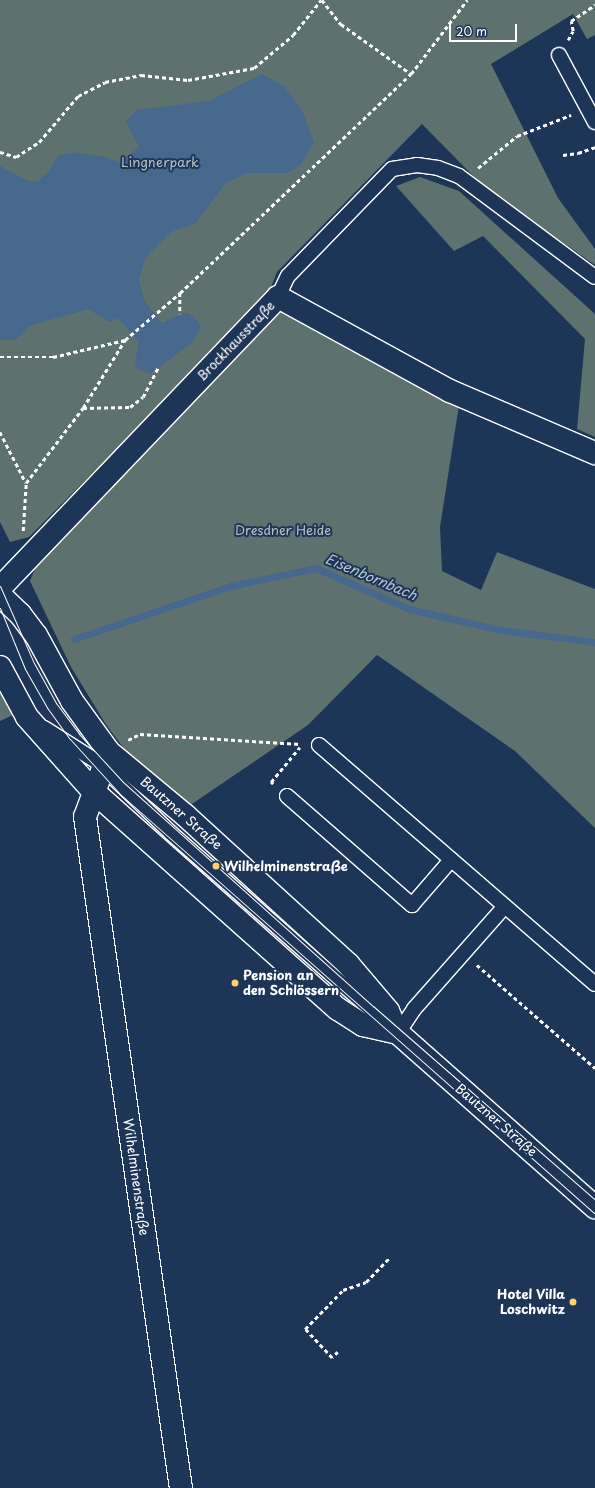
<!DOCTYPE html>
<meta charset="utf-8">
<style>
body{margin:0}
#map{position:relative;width:595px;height:1488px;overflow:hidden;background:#1d3557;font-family:"Playpen Sans",sans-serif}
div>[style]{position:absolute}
.green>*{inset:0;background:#5d726e}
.water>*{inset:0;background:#45688c}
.stream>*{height:7px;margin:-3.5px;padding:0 3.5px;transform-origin:3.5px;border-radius:3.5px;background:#45688c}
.path>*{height:2.5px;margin-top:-1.25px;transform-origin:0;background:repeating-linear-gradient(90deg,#fff 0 4px,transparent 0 7px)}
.roads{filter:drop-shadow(1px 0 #fff) drop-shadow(-1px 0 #fff) drop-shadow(0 1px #fff) drop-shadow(0 -1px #fff)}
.service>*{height:14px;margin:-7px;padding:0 7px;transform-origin:7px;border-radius:7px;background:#1d3557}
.minor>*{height:22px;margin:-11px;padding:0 11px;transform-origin:11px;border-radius:11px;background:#1d3557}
.primary>*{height:22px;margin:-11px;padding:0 11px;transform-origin:11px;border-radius:11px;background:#1d3557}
.tram>*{height:1px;margin:-0.5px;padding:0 0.5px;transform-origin:0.5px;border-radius:0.5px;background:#fff}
.dots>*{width:11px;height:11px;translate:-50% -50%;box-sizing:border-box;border:2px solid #1d3557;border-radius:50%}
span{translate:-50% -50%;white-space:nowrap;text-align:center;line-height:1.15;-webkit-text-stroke:4px #1d3557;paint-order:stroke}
.park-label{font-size:13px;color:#b6c0be}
.street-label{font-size:13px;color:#fff}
.poi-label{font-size:13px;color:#fff;font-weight:700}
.left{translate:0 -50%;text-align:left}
.right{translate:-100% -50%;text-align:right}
.water-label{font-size:14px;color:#b5c3d1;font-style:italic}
.scale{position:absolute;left:449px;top:24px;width:68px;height:18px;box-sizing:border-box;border:2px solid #fff;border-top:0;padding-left:5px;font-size:12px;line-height:14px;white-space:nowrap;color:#fff;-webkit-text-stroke:3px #1d3557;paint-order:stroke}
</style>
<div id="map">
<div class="green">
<div style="clip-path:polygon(0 0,595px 0,595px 35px,587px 39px,573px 14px,491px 64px,558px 198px,595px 249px,595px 265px,485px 188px,422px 124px,277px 272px,267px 297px,29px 537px,10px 542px,0 522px)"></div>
<div style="clip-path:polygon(420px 177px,459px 191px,595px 314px,595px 437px,577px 429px,585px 339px,483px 236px,454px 251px,396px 186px)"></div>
<div style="clip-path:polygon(278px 310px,459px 405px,440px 527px,442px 571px,481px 590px,497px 552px,595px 589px,595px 828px,515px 751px,377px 655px,308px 725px,189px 806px,125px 750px,105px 723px,71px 667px,30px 581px,40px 556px)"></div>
<div style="clip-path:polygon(0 662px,24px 710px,0 721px)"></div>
</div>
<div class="water">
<div style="clip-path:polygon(262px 74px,284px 86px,302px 110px,314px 142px,300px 166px,287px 173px,247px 173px,226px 183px,195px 224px,171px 232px,146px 257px,139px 279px,144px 300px,162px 323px,180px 314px,188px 313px,195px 318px,201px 327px,194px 341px,150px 374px,138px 369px,135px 363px,139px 342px,118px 318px,110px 322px,88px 309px,30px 326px,15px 340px,0 340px,0 166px,28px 181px,38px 181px,48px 172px,59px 155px,77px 153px,105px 157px,121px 162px,139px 147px,126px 122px,136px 110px,209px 101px)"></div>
</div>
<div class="stream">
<div style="left:74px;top:639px;width:166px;rotate:-18.7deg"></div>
<div style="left:231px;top:586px;width:87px;rotate:-12deg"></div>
<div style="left:316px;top:568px;width:102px;rotate:23.8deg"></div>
<div style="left:409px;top:609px;width:94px;rotate:12.9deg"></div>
<div style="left:501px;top:630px;width:95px;rotate:7.3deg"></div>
</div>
<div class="path">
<div style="left:322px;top:0;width:31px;rotate:52deg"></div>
<div style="left:341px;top:24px;width:86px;rotate:35.5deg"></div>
<div style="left:568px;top:40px;width:10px;rotate:-61deg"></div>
<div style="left:573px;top:31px;width:10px;rotate:-101deg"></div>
<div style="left:571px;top:21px;width:29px;rotate:-34deg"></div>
<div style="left:0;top:152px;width:17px;rotate:17deg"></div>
<div style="left:16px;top:157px;width:27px;rotate:-33deg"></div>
<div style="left:39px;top:142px;width:60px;rotate:-49.7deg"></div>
<div style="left:78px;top:96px;width:30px;rotate:-27deg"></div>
<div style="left:105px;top:82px;width:37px;rotate:-11deg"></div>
<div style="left:141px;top:75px;width:47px;rotate:6.1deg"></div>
<div style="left:188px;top:80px;width:67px;rotate:-10.3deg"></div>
<div style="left:254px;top:68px;width:51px;rotate:-40.2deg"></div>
<div style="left:293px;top:35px;width:45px;rotate:-51.3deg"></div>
<div style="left:563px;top:155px;width:15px;rotate:-8deg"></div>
<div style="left:578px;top:153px;width:18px;rotate:-19deg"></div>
<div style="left:478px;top:168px;width:50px;rotate:-39.4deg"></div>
<div style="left:517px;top:136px;width:58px;rotate:-21.3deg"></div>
<div style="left:180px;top:293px;width:21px;rotate:90deg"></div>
<div style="left:0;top:357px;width:53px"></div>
<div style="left:53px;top:357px;width:74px;rotate:-13.3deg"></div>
<div style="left:83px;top:408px;width:47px;rotate:-1.2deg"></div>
<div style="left:130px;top:407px;width:16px;rotate:-38deg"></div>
<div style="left:143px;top:397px;width:33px;rotate:-63deg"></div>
<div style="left:0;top:432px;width:57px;rotate:63deg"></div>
<div style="left:23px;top:531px;width:48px;rotate:-86.4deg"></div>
<div style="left:26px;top:483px;width:94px;rotate:-52.8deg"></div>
<div style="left:83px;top:408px;width:80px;rotate:-58.3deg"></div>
<div style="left:125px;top:340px;width:72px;rotate:-40.5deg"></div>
<div style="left:180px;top:293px;width:318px;rotate:-43.5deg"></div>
<div style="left:411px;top:74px;width:93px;rotate:-52.9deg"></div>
<div style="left:128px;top:740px;width:13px;rotate:-27deg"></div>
<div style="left:140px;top:734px;width:161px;rotate:3.6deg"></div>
<div style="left:273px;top:784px;width:3px;rotate:-135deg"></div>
<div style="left:271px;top:782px;width:45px;rotate:-50.4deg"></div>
<div style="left:477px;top:965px;width:157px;rotate:41.1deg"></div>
<div style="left:338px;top:1352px;width:8px;rotate:135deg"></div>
<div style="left:332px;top:1358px;width:40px;rotate:-133deg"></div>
<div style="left:305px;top:1329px;width:54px;rotate:-45.7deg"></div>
<div style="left:343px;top:1290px;width:24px;rotate:-19deg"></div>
<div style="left:366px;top:1282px;width:35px;rotate:-46deg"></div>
</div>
<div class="roads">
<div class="service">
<div style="left:559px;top:55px;width:76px;rotate:61.8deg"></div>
<div style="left:278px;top:297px;width:23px;rotate:-65deg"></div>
<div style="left:288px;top:276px;width:149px;rotate:-45.8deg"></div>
<div style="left:392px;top:169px;width:25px;rotate:-9deg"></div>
<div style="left:417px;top:165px;width:21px;rotate:8deg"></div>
<div style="left:438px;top:168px;width:22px;rotate:21deg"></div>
<div style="left:459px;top:176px;width:169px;rotate:36.6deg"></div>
<div style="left:44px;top:728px;width:62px;rotate:32.4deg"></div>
<div style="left:96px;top:761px;width:104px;rotate:43.8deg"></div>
<div style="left:171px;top:833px;width:303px;rotate:41.4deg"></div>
<div style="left:398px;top:1033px;width:29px;rotate:-56deg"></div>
<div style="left:414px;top:1009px;width:137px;rotate:-48.5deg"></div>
<div style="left:319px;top:745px;width:365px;rotate:40.9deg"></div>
<div style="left:287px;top:796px;width:166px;rotate:41.1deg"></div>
<div style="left:412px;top:905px;width:60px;rotate:-49.1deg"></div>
</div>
<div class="minor">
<div style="left:0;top:588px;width:402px;rotate:-46.3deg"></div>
<div style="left:278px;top:297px;width:196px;rotate:28.7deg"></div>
<div style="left:450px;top:391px;width:158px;rotate:23.2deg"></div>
<div style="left:109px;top:752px;width:69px;rotate:110.3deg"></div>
<div style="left:85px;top:817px;width:678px;rotate:81.86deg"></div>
</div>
<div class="primary">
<div style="left:0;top:595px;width:28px;rotate:44deg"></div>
<div style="left:20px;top:614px;width:26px;rotate:53deg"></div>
<div style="left:36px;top:635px;width:75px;rotate:61.4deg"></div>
<div style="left:72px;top:701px;width:63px;rotate:54deg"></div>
<div style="left:109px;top:752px;width:100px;rotate:39.7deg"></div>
<div style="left:186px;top:816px;width:219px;rotate:42.4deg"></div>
<div style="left:348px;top:964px;width:62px;rotate:49.6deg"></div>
<div style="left:388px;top:1011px;width:24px;rotate:66deg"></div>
<div style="left:398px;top:1033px;width:263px;rotate:41.5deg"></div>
<div style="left:0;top:667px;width:57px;rotate:61.6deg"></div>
<div style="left:27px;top:717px;width:99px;rotate:48.3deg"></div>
<div style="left:93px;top:791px;width:328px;rotate:41.7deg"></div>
<div style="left:338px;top:1009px;width:30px;rotate:33deg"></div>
<div style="left:363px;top:1025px;width:36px;rotate:13deg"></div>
</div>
</div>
<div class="tram">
<div style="left:0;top:586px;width:84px;rotate:66.2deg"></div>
<div style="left:34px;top:663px;width:46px;rotate:61.2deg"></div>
<div style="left:56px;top:703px;width:39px;rotate:53deg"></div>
<div style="left:79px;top:734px;width:65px;rotate:47.5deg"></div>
<div style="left:123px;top:782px;width:336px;rotate:41.9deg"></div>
<div style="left:373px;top:1006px;width:295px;rotate:41.1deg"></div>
<div style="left:0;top:608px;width:66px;rotate:67.7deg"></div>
<div style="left:25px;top:669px;width:46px;rotate:60.1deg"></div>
<div style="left:48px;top:709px;width:37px;rotate:54deg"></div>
<div style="left:70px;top:739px;width:74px;rotate:47.7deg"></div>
<div style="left:120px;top:794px;width:634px;rotate:41.48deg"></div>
</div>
<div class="dots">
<div style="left:216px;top:866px;background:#ffd166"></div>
<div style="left:235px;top:983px;background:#ffd166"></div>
<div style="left:573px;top:1302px;background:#ffd166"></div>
</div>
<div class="park-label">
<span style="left:160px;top:162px">Lingnerpark</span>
<span style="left:283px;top:530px">Dresdner Heide</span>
</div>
<div class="street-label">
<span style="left:236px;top:341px;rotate:-46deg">Brockhausstraße</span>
<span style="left:181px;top:813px;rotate:41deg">Bautzner Straße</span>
<span style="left:496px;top:1120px;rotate:41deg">Bautzner Straße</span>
<span style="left:136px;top:1177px;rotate:82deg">Wilhelminenstraße</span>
</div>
<div class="poi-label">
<span class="left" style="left:224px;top:866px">Wilhelminenstraße</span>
<span class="left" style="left:243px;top:983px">Pension an<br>den Schlössern</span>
<span class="right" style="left:565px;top:1302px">Hotel Villa<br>Loschwitz</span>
</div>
<div class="water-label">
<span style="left:371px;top:577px;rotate:23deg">Eisenbornbach</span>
</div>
<div class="scale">20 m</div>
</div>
